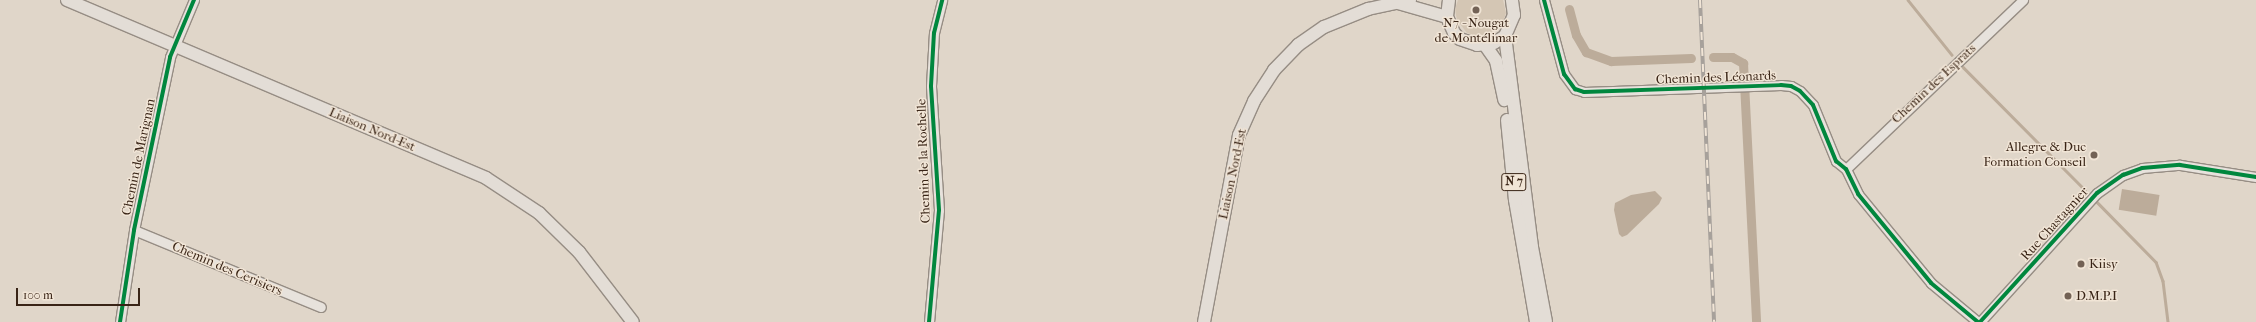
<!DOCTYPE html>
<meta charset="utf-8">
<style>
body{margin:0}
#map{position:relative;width:2256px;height:322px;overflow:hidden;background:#e0d6c9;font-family:"IM FELL French Canon",serif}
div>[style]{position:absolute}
.green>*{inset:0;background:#d4c6b4}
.water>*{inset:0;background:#bcac9a;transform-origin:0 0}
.stream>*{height:2.5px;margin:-1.25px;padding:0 1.25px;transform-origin:1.25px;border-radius:1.25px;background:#bcac9a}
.canal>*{height:9px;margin:-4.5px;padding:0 4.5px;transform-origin:4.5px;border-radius:4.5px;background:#bcac9a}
.roads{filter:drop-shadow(1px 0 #968d84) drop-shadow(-1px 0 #968d84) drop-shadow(0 1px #968d84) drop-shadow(0 -1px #968d84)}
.minor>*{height:9px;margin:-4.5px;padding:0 4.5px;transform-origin:4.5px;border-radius:4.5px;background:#e7e2dc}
.major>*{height:12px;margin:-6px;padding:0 6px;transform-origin:6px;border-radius:6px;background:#e3ddd6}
.rail>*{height:4px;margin-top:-2px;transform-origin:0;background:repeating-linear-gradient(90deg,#f1e5d6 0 8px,#a7a19b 0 16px);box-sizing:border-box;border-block:1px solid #a7a19b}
.cycleway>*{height:4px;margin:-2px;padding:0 2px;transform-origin:2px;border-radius:2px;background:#00873e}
.dots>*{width:11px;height:11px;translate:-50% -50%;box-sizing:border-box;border:2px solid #f1e5d6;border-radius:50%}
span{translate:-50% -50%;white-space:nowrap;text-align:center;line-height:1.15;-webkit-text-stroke:3px #f1e5d6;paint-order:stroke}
.shield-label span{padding:1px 3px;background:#f1e5d6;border:1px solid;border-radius:3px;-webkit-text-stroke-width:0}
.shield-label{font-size:12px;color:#392416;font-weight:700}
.poi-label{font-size:13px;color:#392416}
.right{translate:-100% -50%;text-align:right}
.left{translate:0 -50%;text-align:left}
.street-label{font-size:13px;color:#392416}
.scale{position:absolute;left:16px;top:288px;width:124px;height:18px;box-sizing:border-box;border:2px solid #392416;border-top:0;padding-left:5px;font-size:12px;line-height:14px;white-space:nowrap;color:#392416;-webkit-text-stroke:3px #f1e5d6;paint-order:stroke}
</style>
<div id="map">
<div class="green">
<div style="clip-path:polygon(1458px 0,1503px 0,1506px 13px,1502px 24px,1489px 35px,1478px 36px,1467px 33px,1457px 20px,1455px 9px)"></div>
</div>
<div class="water">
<div style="left:2122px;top:189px;width:38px;height:21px;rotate:9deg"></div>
<div style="clip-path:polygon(1655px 191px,1662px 198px,1659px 204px,1627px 235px,1622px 237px,1619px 234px,1614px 210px,1615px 203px,1631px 195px)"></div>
</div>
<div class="stream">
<div style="left:1908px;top:0;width:70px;rotate:51.3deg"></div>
<div style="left:1963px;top:67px;width:173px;rotate:45.2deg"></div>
<div style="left:2097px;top:202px;width:84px;rotate:45.5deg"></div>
<div style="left:2156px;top:262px;width:20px;rotate:70deg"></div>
<div style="left:2163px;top:281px;width:41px;rotate:83deg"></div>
</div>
<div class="canal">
<div style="left:1569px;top:9px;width:27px;rotate:75deg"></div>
<div style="left:1576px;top:35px;width:20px;rotate:60deg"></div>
<div style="left:1586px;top:52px;width:27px;rotate:20deg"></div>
<div style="left:1611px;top:61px;width:80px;rotate:-2.1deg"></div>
<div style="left:1713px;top:57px;width:19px"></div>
<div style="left:1732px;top:57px;width:13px;rotate:29deg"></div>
<div style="left:1743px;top:63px;width:259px;rotate:87.1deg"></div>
</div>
<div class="roads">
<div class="minor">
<div style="left:1544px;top:0;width:77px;rotate:74.9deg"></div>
<div style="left:1564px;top:74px;width:19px;rotate:54deg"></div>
<div style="left:1575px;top:89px;width:9px;rotate:18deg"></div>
<div style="left:1584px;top:92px;width:197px;rotate:-2deg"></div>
<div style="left:1781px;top:85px;width:10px;rotate:6deg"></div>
<div style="left:1791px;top:86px;width:10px;rotate:29deg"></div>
<div style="left:1800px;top:91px;width:19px;rotate:47deg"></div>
<div style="left:1813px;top:105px;width:61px;rotate:67.7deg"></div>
<div style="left:1836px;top:161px;width:13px;rotate:39deg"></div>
<div style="left:1846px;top:169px;width:28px;rotate:64deg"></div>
<div style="left:1858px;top:194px;width:115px;rotate:50.6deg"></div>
<div style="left:1931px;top:283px;width:61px;rotate:39.7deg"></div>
<div style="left:1846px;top:169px;width:245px;rotate:-43.7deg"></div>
<div style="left:134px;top:230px;width:202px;rotate:22.4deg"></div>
<div style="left:120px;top:322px;width:93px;rotate:-81.3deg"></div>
<div style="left:134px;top:230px;width:177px;rotate:-78.2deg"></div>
<div style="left:170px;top:57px;width:62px;rotate:-67.2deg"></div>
<div style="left:929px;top:322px;width:112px;rotate:-84.9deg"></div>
<div style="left:939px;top:210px;width:124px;rotate:-93.7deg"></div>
<div style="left:931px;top:86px;width:53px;rotate:-86.8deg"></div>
<div style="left:934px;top:33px;width:34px;rotate:-76deg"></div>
<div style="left:1980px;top:322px;width:174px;rotate:-47.8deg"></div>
<div style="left:2097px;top:193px;width:32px;rotate:-35deg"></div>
<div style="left:2123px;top:175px;width:20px;rotate:-20deg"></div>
<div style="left:2142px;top:168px;width:38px;rotate:-5deg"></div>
<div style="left:2180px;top:165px;width:77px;rotate:9deg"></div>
</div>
<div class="major">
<div style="left:67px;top:0;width:455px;rotate:23deg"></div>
<div style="left:486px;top:178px;width:64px;rotate:33.4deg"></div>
<div style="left:539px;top:213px;width:56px;rotate:44.3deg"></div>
<div style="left:579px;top:252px;width:88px;rotate:52.4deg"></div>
<div style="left:1449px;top:0;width:17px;rotate:97deg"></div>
<div style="left:1447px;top:17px;width:17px;rotate:66deg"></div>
<div style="left:1454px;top:33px;width:8px;rotate:45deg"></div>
<div style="left:1460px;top:39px;width:18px;rotate:19deg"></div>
<div style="left:1477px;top:45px;width:17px;rotate:-7deg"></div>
<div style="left:1494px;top:43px;width:13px;rotate:-32deg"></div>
<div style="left:1505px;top:36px;width:23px;rotate:-67deg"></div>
<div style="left:1514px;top:15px;width:15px;rotate:-98deg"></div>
<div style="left:1398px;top:3px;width:51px;rotate:15.9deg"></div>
<div style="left:1505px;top:36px;width:213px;rotate:82.7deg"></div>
<div style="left:1532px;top:247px;width:76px;rotate:79.4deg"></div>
<div style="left:1485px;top:45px;width:19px;rotate:55deg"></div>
<div style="left:1496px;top:61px;width:40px;rotate:78deg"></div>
<div style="left:1507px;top:120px;width:80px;rotate:84.3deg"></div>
<div style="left:1515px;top:200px;width:124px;rotate:80.2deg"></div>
<div style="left:1204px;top:322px;width:190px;rotate:-79.4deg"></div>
<div style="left:1239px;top:135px;width:37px;rotate:-66deg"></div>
<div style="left:1254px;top:101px;width:37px;rotate:-57deg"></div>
<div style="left:1274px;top:70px;width:35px;rotate:-46deg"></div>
<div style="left:1298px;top:45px;width:32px;rotate:-35deg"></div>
<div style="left:1324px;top:27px;width:48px;rotate:-22.2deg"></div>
<div style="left:1368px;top:9px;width:43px;rotate:-12.1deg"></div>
</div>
</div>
<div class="rail">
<div style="left:1700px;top:0;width:322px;rotate:87.5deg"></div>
</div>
<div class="cycleway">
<div style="left:1544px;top:0;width:77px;rotate:74.9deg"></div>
<div style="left:1564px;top:74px;width:19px;rotate:54deg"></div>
<div style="left:1575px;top:89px;width:9px;rotate:18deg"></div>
<div style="left:1584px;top:92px;width:197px;rotate:-2deg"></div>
<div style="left:1781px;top:85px;width:10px;rotate:6deg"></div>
<div style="left:1791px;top:86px;width:10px;rotate:29deg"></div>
<div style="left:1800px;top:91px;width:19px;rotate:47deg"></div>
<div style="left:1813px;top:105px;width:61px;rotate:67.7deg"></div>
<div style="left:1836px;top:161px;width:13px;rotate:39deg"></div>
<div style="left:1846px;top:169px;width:28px;rotate:64deg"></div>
<div style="left:1858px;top:194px;width:115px;rotate:50.6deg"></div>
<div style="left:1931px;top:283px;width:61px;rotate:39.7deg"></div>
<div style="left:120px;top:322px;width:93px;rotate:-81.3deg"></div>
<div style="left:134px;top:230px;width:177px;rotate:-78.2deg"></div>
<div style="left:170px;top:57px;width:62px;rotate:-67.2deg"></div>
<div style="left:929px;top:322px;width:112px;rotate:-84.9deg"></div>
<div style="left:939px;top:210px;width:124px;rotate:-93.7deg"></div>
<div style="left:931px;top:86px;width:53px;rotate:-86.8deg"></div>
<div style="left:934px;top:33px;width:34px;rotate:-76deg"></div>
<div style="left:1980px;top:322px;width:174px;rotate:-47.8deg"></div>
<div style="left:2097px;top:193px;width:32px;rotate:-35deg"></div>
<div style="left:2123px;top:175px;width:20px;rotate:-20deg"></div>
<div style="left:2142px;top:168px;width:38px;rotate:-5deg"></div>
<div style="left:2180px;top:165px;width:77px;rotate:9deg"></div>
</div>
<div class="dots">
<div style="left:1476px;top:10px;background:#736255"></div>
<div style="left:2094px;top:155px;background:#736255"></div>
<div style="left:2081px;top:264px;background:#736255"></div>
<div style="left:2068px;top:296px;background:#736255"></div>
</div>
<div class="shield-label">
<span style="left:1514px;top:182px">N 7</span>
</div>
<div class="poi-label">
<span style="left:1476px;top:31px">N7 - Nougat<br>de Montélimar</span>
<span class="right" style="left:2086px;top:155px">Allegre &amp; Duc<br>Formation Conseil</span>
<span class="left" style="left:2089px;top:264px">Kiisy</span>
<span class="left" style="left:2076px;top:296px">D.M.P.I</span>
</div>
<div class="street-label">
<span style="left:1716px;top:78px;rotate:-2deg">Chemin des Léonards</span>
<span style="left:1934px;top:84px;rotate:-43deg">Chemin des Esprats</span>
<span style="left:372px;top:130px;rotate:23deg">Liaison Nord-Est</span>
<span style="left:139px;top:157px;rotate:-78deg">Chemin de Marignan</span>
<span style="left:924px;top:161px;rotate:-92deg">Chemin de la Rochelle</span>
<span style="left:1233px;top:174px;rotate:-78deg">Liaison Nord-Est</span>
<span style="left:2055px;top:224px;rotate:-48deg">Rue Chastagnier</span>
<span style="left:227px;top:269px;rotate:23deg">Chemin des Cerisiers</span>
</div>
<div class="scale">100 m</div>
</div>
